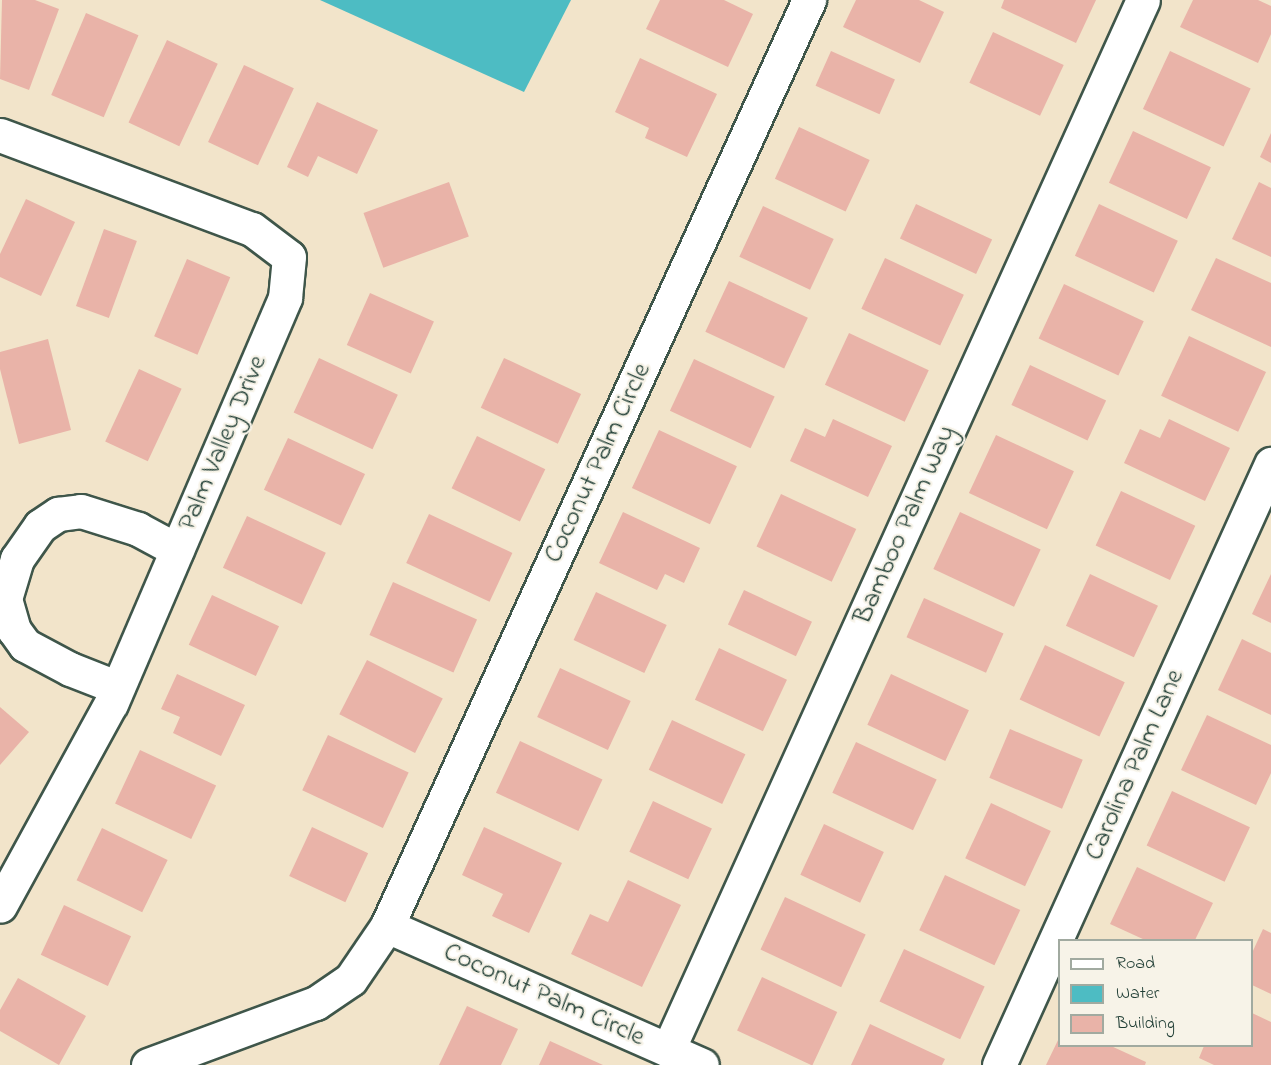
<!DOCTYPE html>
<style>
body{margin:0}
#map{position:relative;width:1271px;height:1065px;overflow:hidden;background:#f2e4ca;font-family:"Indie Flower",sans-serif}
div>[style]{position:absolute}
.water>*{inset:0;background:#4dbcc3}
.building>*{inset:0;background:#e9b3a8;transform-origin:0 0}
.roads{filter:drop-shadow(2px 0 #3f564a) drop-shadow(-2px 0 #3f564a) drop-shadow(0 2px #3f564a) drop-shadow(0 -2px #3f564a)}
.minor>*{height:33px;margin:-16.5px;padding:0 16.5px;transform-origin:16.5px;border-radius:16.5px;background:#fff}
span{translate:-50% -50%;white-space:nowrap;text-align:center;line-height:1.15;-webkit-text-stroke:4.5px #f7f3e8;paint-order:stroke}
.street-label{font-size:27px;color:#1f3d34}
.legend{position:absolute;left:1058px;top:939px;width:195px;height:108px;box-sizing:border-box;background:#f7f3e8;border:2px solid #a1aaa0;margin:0;padding:8px 10px;list-style:none;font-size:18px;color:#1f3d34}
.legend li{display:flex;align-items:center;gap:12px;height:30px}
.legend b{width:30px;border:2px solid #a1aaa0}
</style>
<div id="map">
<div class="water">
<div style="clip-path:polygon(320px 0,571px 0,524px 92px)"></div>
</div>
<div class="building">
<div style="clip-path:polygon(2px 0,35px 0,59px 9px,29px 90px,0 79px)"></div>
<div style="clip-path:polygon(660px 0,724px 0,753px 14px,728px 67px,646px 29px)"></div>
<div style="clip-path:polygon(856px 0,919px 0,944px 12px,920px 63px,843px 27px)"></div>
<div style="clip-path:polygon(1004px 0,1096px 0,1076px 43px,1001px 8px)"></div>
<div style="clip-path:polygon(1193px 0,1258px 0,1271px 6px,1271px 34px,1258px 63px,1180px 27px)"></div>
<div style="left:86px;top:13px;width:57px;height:89px;rotate:23deg"></div>
<div style="left:993px;top:32px;width:78px;height:56px;rotate:25deg"></div>
<div style="left:167px;top:40px;width:56px;height:91px;rotate:25deg"></div>
<div style="left:831px;top:51px;width:70px;height:38px;rotate:24deg"></div>
<div style="left:1170px;top:51px;width:89px;height:64px;rotate:25deg"></div>
<div style="clip-path:polygon(640px 58px,717px 94px,687px 157px,645px 138px,649px 128px,615px 112px)"></div>
<div style="left:244px;top:65px;width:55px;height:85px;rotate:25deg"></div>
<div style="clip-path:polygon(317px 102px,378px 130px,357px 174px,318px 156px,308px 177px,287px 167px)"></div>
<div style="left:799px;top:127px;width:78px;height:57px;rotate:25deg"></div>
<div style="left:1133px;top:131px;width:86px;height:57px;rotate:25deg"></div>
<div style="clip-path:polygon(1271px 133px,1271px 163px,1260px 157px)"></div>
<div style="left:449px;top:182px;width:58px;height:91px;rotate:70deg"></div>
<div style="clip-path:polygon(1259px 182px,1271px 188px,1271px 257px,1232px 239px)"></div>
<div style="clip-path:polygon(26px 199px,75px 222px,41px 296px,0 277px,0 254px)"></div>
<div style="left:916px;top:204px;width:84px;height:38px;rotate:25deg"></div>
<div style="left:1099px;top:204px;width:87px;height:57px;rotate:25deg"></div>
<div style="left:763px;top:206px;width:78px;height:56px;rotate:25deg"></div>
<div style="left:104px;top:229px;width:35px;height:82px;rotate:20deg"></div>
<div style="left:885px;top:258px;width:87px;height:56px;rotate:25deg"></div>
<div style="clip-path:polygon(1216px 258px,1271px 283px,1271px 347px,1191px 310px)"></div>
<div style="left:187px;top:259px;width:47px;height:84px;rotate:23deg"></div>
<div style="left:729px;top:281px;width:87px;height:56px;rotate:25deg"></div>
<div style="left:1064px;top:284px;width:88px;height:60px;rotate:25deg"></div>
<div style="left:370px;top:293px;width:70px;height:57px;rotate:24deg"></div>
<div style="left:849px;top:333px;width:88px;height:57px;rotate:25deg"></div>
<div style="left:1189px;top:336px;width:85px;height:66px;rotate:25deg"></div>
<div style="clip-path:polygon(48px 339px,71px 430px,19px 444px,0 369px,0 352px)"></div>
<div style="left:319px;top:358px;width:87px;height:60px;rotate:25deg"></div>
<div style="left:504px;top:358px;width:85px;height:55px;rotate:25deg"></div>
<div style="left:694px;top:359px;width:89px;height:57px;rotate:25deg"></div>
<div style="left:1030px;top:365px;width:84px;height:44px;rotate:25deg"></div>
<div style="left:139px;top:369px;width:47px;height:80px;rotate:25deg"></div>
<div style="clip-path:polygon(833px 419px,892px 446px,868px 497px,790px 461px,805px 428px,825px 437px)"></div>
<div style="clip-path:polygon(1169px 419px,1230px 448px,1205px 501px,1124px 463px,1140px 429px,1160px 438px)"></div>
<div style="left:659px;top:430px;width:86px;height:64px;rotate:25deg"></div>
<div style="left:996px;top:435px;width:86px;height:64px;rotate:25deg"></div>
<div style="left:477px;top:436px;width:76px;height:58px;rotate:26deg"></div>
<div style="left:288px;top:438px;width:85px;height:57px;rotate:25deg"></div>
<div style="left:1121px;top:491px;width:82px;height:60px;rotate:25deg"></div>
<div style="left:781px;top:494px;width:83px;height:58px;rotate:25deg"></div>
<div style="clip-path:polygon(623px 512px,700px 548px,684px 583px,665px 574px,657px 590px,599px 563px)"></div>
<div style="left:960px;top:512px;width:89px;height:63px;rotate:25deg"></div>
<div style="left:429px;top:514px;width:92px;height:54px;rotate:25deg"></div>
<div style="left:247px;top:516px;width:87px;height:57px;rotate:25deg"></div>
<div style="left:1090px;top:574px;width:75px;height:57px;rotate:25deg"></div>
<div style="clip-path:polygon(1271px 574px,1271px 623px,1252px 614px)"></div>
<div style="left:393px;top:582px;width:92px;height:58px;rotate:24deg"></div>
<div style="left:744px;top:590px;width:75px;height:38px;rotate:25deg"></div>
<div style="left:596px;top:592px;width:78px;height:53px;rotate:25deg"></div>
<div style="left:212px;top:595px;width:74px;height:55px;rotate:25deg"></div>
<div style="left:924px;top:598px;width:87px;height:43px;rotate:24deg"></div>
<div style="clip-path:polygon(1242px 639px,1271px 653px,1271px 715px,1218px 690px)"></div>
<div style="left:1045px;top:645px;width:88px;height:60px;rotate:25deg"></div>
<div style="left:719px;top:648px;width:75px;height:57px;rotate:25deg"></div>
<div style="left:367px;top:660px;width:85px;height:61px;rotate:27deg"></div>
<div style="left:560px;top:668px;width:78px;height:54px;rotate:25deg"></div>
<div style="clip-path:polygon(177px 674px,245px 705px,221px 756px,173px 733px,180px 717px,161px 709px)"></div>
<div style="left:891px;top:674px;width:86px;height:56px;rotate:25deg"></div>
<div style="clip-path:polygon(0 707px,29px 732px,0 765px)"></div>
<div style="clip-path:polygon(1207px 715px,1271px 745px,1271px 773px,1256px 805px,1181px 770px)"></div>
<div style="left:672px;top:720px;width:81px;height:55px;rotate:25deg"></div>
<div style="left:1010px;top:729px;width:79px;height:53px;rotate:23deg"></div>
<div style="left:328px;top:735px;width:89px;height:61px;rotate:25deg"></div>
<div style="left:520px;top:741px;width:91px;height:57px;rotate:25deg"></div>
<div style="left:856px;top:742px;width:89px;height:56px;rotate:25deg"></div>
<div style="left:140px;top:750px;width:84px;height:59px;rotate:25deg"></div>
<div style="left:1172px;top:791px;width:86px;height:60px;rotate:25deg"></div>
<div style="left:653px;top:801px;width:65px;height:56px;rotate:25deg"></div>
<div style="left:991px;top:803px;width:66px;height:61px;rotate:25deg"></div>
<div style="left:824px;top:824px;width:66px;height:56px;rotate:25deg"></div>
<div style="left:312px;top:827px;width:62px;height:54px;rotate:25deg"></div>
<div style="clip-path:polygon(484px 827px,562px 863px,529px 933px,492px 916px,503px 894px,462px 875px)"></div>
<div style="left:102px;top:828px;width:73px;height:58px;rotate:26deg"></div>
<div style="clip-path:polygon(1137px 867px,1213px 903px,1195px 940px,1145px 940px,1110px 924px)"></div>
<div style="left:945px;top:875px;width:83px;height:61px;rotate:25deg"></div>
<div style="clip-path:polygon(628px 880px,681px 905px,642px 987px,571px 954px,590px 914px,608px 922px)"></div>
<div style="left:785px;top:897px;width:89px;height:58px;rotate:25deg"></div>
<div style="left:64px;top:905px;width:74px;height:55px;rotate:25deg"></div>
<div style="clip-path:polygon(1263px 929px,1271px 933px,1271px 994px,1252px 985px,1252px 953px)"></div>
<div style="left:904px;top:949px;width:89px;height:58px;rotate:25deg"></div>
<div style="left:762px;top:977px;width:83px;height:59px;rotate:25deg"></div>
<div style="clip-path:polygon(18px 978px,86px 1016px,59px 1065px,0 1031px,0 1010px)"></div>
<div style="clip-path:polygon(467px 1006px,518px 1029px,501px 1065px,439px 1065px)"></div>
<div style="clip-path:polygon(1252px 1013px,1271px 1022px,1271px 1065px,1214px 1065px,1199px 1058px,1204px 1046px,1252px 1046px)"></div>
<div style="clip-path:polygon(870px 1024px,945px 1059px,942px 1065px,851px 1065px)"></div>
<div style="clip-path:polygon(1060px 1036px,1060px 1046px,1111px 1046px,1146px 1062px,1145px 1065px,1046px 1065px)"></div>
<div style="clip-path:polygon(550px 1041px,603px 1065px,539px 1065px)"></div>
</div>
<div class="roads">
<div class="minor">
<div style="left:0;top:135px;width:269px;rotate:20.5deg"></div>
<div style="left:252px;top:229px;width:46px;rotate:37.1deg"></div>
<div style="left:289px;top:257px;width:41px;rotate:95.6deg"></div>
<div style="left:285px;top:298px;width:441px;rotate:113.2deg"></div>
<div style="left:111px;top:703px;width:231px;rotate:118.7deg"></div>
<div style="left:116px;top:687px;width:49px;rotate:-158.6deg"></div>
<div style="left:70px;top:669px;width:51px;rotate:-151.9deg"></div>
<div style="left:25px;top:645px;width:19px;rotate:-126deg"></div>
<div style="left:14px;top:630px;width:32px;rotate:-106deg"></div>
<div style="left:5px;top:599px;width:42px;rotate:-73.3deg"></div>
<div style="left:17px;top:559px;width:40px;rotate:-55.1deg"></div>
<div style="left:40px;top:526px;width:22px;rotate:-34deg"></div>
<div style="left:58px;top:514px;width:23px;rotate:-7deg"></div>
<div style="left:81px;top:511px;width:60px;rotate:17.5deg"></div>
<div style="left:138px;top:529px;width:44px;rotate:28.3deg"></div>
<div style="left:387px;top:926px;width:344px;rotate:23.8deg"></div>
<div style="left:668px;top:1050px;width:1152px;rotate:-65.66deg"></div>
<div style="left:148px;top:1065px;width:179px;rotate:-20.3deg"></div>
<div style="left:316px;top:1003px;width:42px;rotate:-34.4deg"></div>
<div style="left:351px;top:979px;width:64px;rotate:-55.8deg"></div>
<div style="left:387px;top:926px;width:1018px;rotate:-65.5deg"></div>
<div style="left:999px;top:1065px;width:660px;rotate:-65.65deg"></div>
</div>
</div>
<div class="street-label">
<span style="left:223px;top:443px;rotate:-67deg">Palm Valley Drive</span>
<span style="left:598px;top:463px;rotate:-65deg">Coconut Palm Circle</span>
<span style="left:905px;top:525px;rotate:-66deg">Bamboo Palm Way</span>
<span style="left:1135px;top:765px;rotate:-66deg">Carolina Palm Lane</span>
<span style="left:544px;top:995px;rotate:24deg">Coconut Palm Circle</span>
</div>
<ul class="legend">
<li><b style="height:8px;background:#fff"></b>Road</li>
<li><b style="height:16px;background:#4dbcc3"></b>Water</li>
<li><b style="height:16px;background:#e9b3a8"></b>Building</li>
</ul>
</div>
